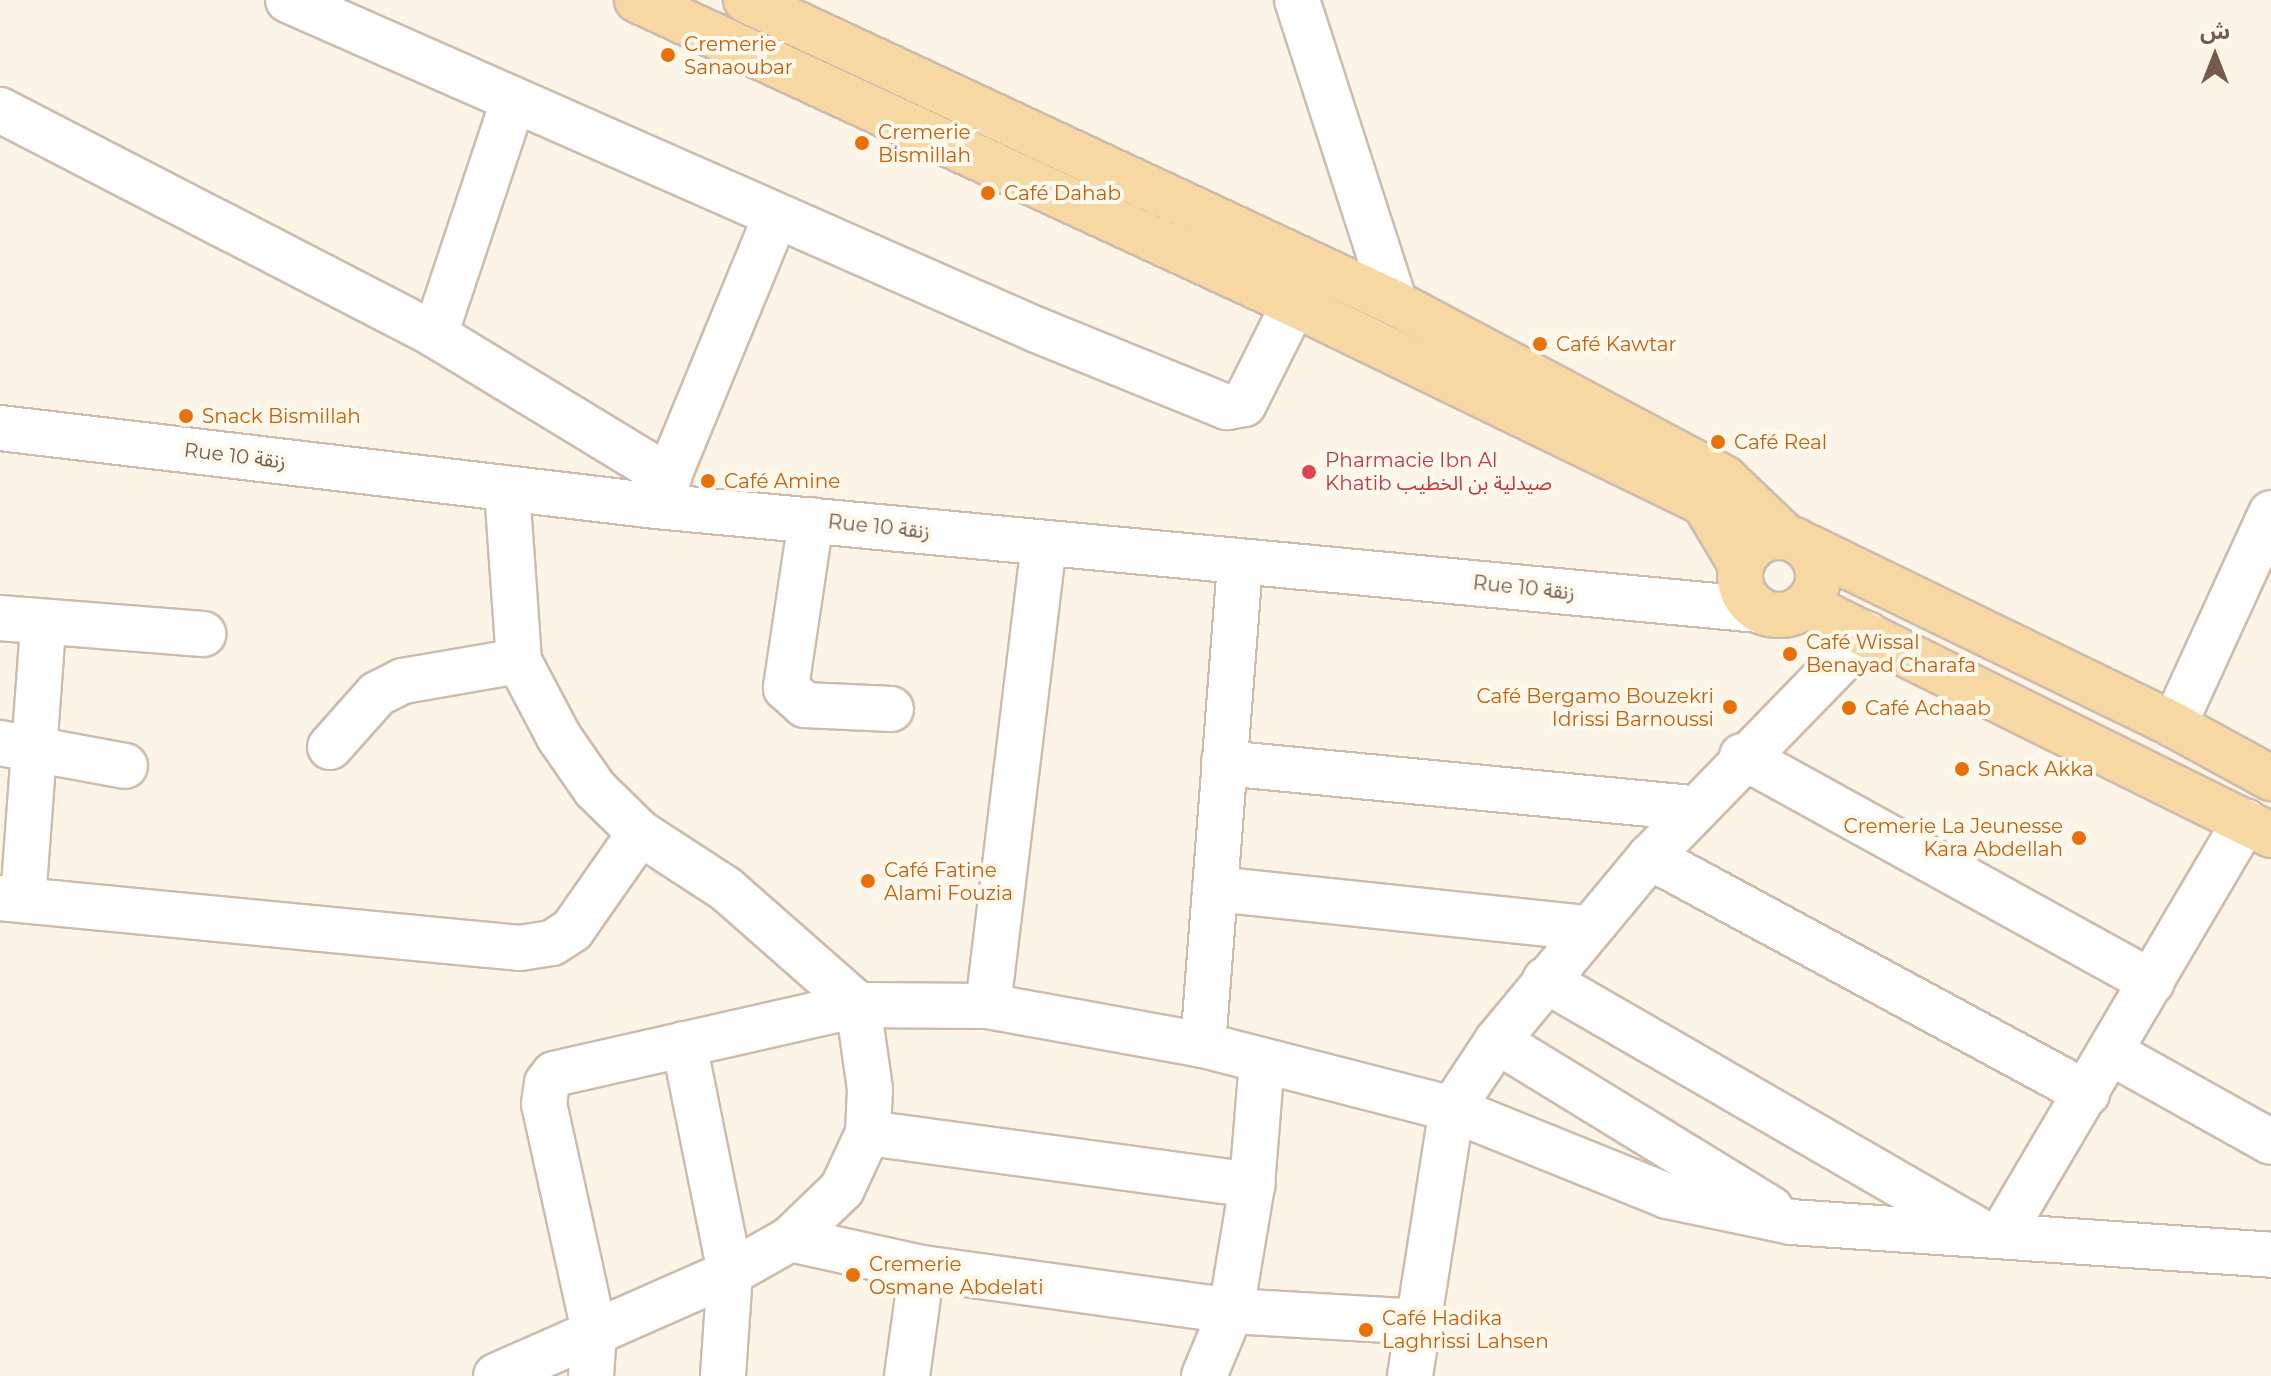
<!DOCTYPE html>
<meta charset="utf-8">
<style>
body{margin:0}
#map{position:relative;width:2271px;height:1376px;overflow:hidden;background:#fbf4e7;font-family:Montserrat,"Noto Sans Arabic",sans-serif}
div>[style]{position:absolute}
.roads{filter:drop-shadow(2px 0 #cdbcae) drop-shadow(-2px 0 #cdbcae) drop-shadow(0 2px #cdbcae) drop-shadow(0 -2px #cdbcae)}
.minor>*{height:44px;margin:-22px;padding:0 22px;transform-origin:22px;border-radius:22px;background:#fff}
.major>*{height:44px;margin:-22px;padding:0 22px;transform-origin:22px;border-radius:22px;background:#f7d8a3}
.major>.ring{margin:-22px;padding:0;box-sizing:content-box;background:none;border:44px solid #f7d8a3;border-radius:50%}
.dots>*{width:22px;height:22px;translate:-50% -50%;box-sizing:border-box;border:4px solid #fef8ed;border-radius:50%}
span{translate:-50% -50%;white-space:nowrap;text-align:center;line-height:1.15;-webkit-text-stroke:8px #fef8ed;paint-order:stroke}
.food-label{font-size:20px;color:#c56008}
.left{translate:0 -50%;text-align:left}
.right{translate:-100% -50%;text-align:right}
.street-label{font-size:20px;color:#745b4c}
.health-label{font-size:20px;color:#be3a42}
.north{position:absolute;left:2175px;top:16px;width:80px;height:80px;-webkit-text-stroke:6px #fef8ed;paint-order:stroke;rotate:0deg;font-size:22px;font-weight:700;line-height:32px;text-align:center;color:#745b4c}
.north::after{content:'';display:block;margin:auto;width:28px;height:36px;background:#745b4c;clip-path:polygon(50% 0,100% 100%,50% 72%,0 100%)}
</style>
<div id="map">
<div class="roads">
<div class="minor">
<div style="left:288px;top:0;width:818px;rotate:23.78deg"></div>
<div style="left:1037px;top:330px;width:205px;rotate:22.1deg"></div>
<div style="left:1227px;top:407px;width:17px;rotate:-10deg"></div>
<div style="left:1244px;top:404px;width:148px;rotate:-63.4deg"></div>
<div style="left:1297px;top:0;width:318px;rotate:72.1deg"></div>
<div style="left:0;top:110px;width:490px;rotate:27.3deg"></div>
<div style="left:435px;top:335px;width:274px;rotate:31.3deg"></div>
<div style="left:435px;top:335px;width:246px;rotate:-71.5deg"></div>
<div style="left:0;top:428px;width:661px;rotate:6.78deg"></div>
<div style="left:656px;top:506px;width:1108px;rotate:5.39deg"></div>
<div style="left:658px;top:502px;width:309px;rotate:-67.6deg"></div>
<div style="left:811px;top:520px;width:170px;rotate:98.5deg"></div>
<div style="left:786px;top:688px;width:25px;rotate:42deg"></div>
<div style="left:805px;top:705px;width:86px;rotate:2.7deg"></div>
<div style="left:0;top:618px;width:204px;rotate:4.5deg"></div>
<div style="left:2174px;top:725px;width:233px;rotate:-65.4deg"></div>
<div style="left:0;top:743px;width:127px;rotate:10.4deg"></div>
<div style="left:330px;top:747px;width:71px;rotate:-48.4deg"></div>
<div style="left:377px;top:694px;width:29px;rotate:-27deg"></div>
<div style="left:403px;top:681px;width:118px;rotate:-9.8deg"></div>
<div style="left:1742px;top:756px;width:468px;rotate:28.9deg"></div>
<div style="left:1224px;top:763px;width:472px;rotate:5.5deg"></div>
<div style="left:1650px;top:857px;width:497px;rotate:28.4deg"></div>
<div style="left:1215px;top:889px;width:376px;rotate:6deg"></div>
<div style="left:0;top:898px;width:522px;rotate:5.49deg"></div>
<div style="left:520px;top:948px;width:32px;rotate:-9deg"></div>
<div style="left:552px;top:943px;width:24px;rotate:-33deg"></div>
<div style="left:572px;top:930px;width:118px;rotate:-55deg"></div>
<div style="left:23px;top:900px;width:276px;rotate:-85.8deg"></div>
<div style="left:1545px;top:980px;width:498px;rotate:30deg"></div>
<div style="left:988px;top:1006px;width:466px;rotate:-83.1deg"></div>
<div style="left:1497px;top:1041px;width:321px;rotate:31.5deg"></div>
<div style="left:684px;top:1044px;width:234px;rotate:78.6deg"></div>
<div style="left:730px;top:1273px;width:103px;rotate:93.9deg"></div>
<div style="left:1203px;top:1045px;width:485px;rotate:-85.6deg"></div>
<div style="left:2110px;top:1052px;width:184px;rotate:29.2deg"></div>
<div style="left:868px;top:1133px;width:388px;rotate:7.7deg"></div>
<div style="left:2002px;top:1234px;width:479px;rotate:-59.5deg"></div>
<div style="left:790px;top:1239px;width:135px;rotate:12.4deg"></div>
<div style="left:922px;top:1268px;width:312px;rotate:7.9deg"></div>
<div style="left:1231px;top:1311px;width:191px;rotate:3.3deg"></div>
<div style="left:496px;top:1376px;width:256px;rotate:-23.8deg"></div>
<div style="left:730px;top:1273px;width:69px;rotate:-29.5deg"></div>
<div style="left:790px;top:1239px;width:72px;rotate:-43.9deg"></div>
<div style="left:842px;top:1189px;width:62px;rotate:-65.1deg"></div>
<div style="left:868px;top:1133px;width:44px;rotate:-87.4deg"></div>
<div style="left:870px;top:1089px;width:85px;rotate:-98.1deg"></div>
<div style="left:858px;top:1005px;width:176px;rotate:-138.7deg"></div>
<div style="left:726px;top:889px;width:103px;rotate:-146.9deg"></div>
<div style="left:640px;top:833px;width:63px;rotate:-135.6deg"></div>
<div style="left:595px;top:789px;width:63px;rotate:-124.7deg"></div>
<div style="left:559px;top:737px;width:86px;rotate:-117.8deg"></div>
<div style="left:519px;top:661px;width:171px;rotate:-94deg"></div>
<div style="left:591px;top:1376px;width:45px;rotate:-86.2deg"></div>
<div style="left:594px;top:1331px;width:232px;rotate:-102.4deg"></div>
<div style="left:544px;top:1104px;width:21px;rotate:-82deg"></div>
<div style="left:547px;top:1083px;width:11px;rotate:-52deg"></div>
<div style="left:554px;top:1074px;width:312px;rotate:-12.8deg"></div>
<div style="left:858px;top:1005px;width:130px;rotate:0.4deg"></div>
<div style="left:988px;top:1006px;width:219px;rotate:10.3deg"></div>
<div style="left:1203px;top:1045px;width:257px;rotate:14.4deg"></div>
<div style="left:1452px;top:1109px;width:232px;rotate:22deg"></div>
<div style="left:1667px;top:1196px;width:127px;rotate:11.8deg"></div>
<div style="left:1791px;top:1222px;width:481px;rotate:3.9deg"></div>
<div style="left:907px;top:1376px;width:109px;rotate:-82.1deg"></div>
<div style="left:1204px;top:1376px;width:70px;rotate:-67.4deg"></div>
<div style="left:1231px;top:1311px;width:128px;rotate:-80.5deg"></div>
<div style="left:1252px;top:1185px;width:125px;rotate:-85.4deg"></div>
<div style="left:1410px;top:1376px;width:270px;rotate:-81.1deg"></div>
<div style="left:1452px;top:1109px;width:82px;rotate:-56.5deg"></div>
<div style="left:1497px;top:1041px;width:239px;rotate:-50.3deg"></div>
<div style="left:1650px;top:857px;width:311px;rotate:-45.8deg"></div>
</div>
<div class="major">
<div style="left:637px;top:0;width:724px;rotate:24.83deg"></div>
<div style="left:1294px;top:304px;width:456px;rotate:25.9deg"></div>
<div style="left:1704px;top:503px;width:72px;rotate:59.2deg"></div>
<div style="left:746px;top:0;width:716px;rotate:25.03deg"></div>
<div style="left:1395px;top:303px;width:373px;rotate:28deg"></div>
<div style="left:1724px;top:478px;width:86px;rotate:43.6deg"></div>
<div class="ring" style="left:1740px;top:537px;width:34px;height:34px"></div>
<div style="left:1806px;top:546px;width:409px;rotate:25.9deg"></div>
<div style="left:2174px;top:725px;width:111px;rotate:28.7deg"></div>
<div style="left:1806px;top:605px;width:519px;rotate:26.32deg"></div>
</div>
</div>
<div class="dots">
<div style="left:668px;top:55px;background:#e8710a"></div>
<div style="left:862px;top:143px;background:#e8710a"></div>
<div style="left:988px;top:193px;background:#e8710a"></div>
<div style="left:1540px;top:344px;background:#e8710a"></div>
<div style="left:186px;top:416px;background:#e8710a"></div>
<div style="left:1718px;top:442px;background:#e8710a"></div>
<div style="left:1309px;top:472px;background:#e0444e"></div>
<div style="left:708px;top:481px;background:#e8710a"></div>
<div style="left:1790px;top:654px;background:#e8710a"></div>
<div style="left:1730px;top:707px;background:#e8710a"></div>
<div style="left:1849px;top:708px;background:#e8710a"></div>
<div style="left:1962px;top:769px;background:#e8710a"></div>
<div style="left:2079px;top:838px;background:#e8710a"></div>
<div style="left:868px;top:881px;background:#e8710a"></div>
<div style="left:853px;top:1275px;background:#e8710a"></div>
<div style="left:1366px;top:1330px;background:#e8710a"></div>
</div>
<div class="food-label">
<span class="left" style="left:684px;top:56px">Cremerie<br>Sanaoubar</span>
<span class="left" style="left:878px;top:144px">Cremerie<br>Bismillah</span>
<span class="left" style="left:1004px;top:193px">Café Dahab</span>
<span class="left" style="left:1556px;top:344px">Café Kawtar</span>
<span class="left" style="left:202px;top:416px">Snack Bismillah</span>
<span class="left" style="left:1734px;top:442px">Café Real</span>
<span class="left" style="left:724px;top:481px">Café Amine</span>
<span class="left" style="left:1806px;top:654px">Café Wissal<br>Benayad Charafa</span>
<span class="right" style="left:1714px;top:708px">Café Bergamo Bouzekri<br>Idrissi Barnoussi</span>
<span class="left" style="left:1865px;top:708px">Café Achaab</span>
<span class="left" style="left:1978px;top:769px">Snack Akka</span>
<span class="right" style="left:2063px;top:838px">Cremerie La Jeunesse<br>Kara Abdellah</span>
<span class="left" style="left:884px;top:882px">Café Fatine<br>Alami Fouzia</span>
<span class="left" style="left:869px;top:1276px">Cremerie<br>Osmane Abdelati</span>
<span class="left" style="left:1382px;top:1330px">Café Hadika<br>Laghrissi Lahsen</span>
</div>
<div class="street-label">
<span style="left:235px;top:456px;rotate:7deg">Rue 10 زنقة</span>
<span style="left:879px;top:527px;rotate:6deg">Rue 10 زنقة</span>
<span style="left:1524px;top:588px;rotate:6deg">Rue 10 زنقة</span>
</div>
<div class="health-label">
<span class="left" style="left:1325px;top:472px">Pharmacie Ibn Al<br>Khatib صيدلية بن الخطيب</span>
</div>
<div class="north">ش</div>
</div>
